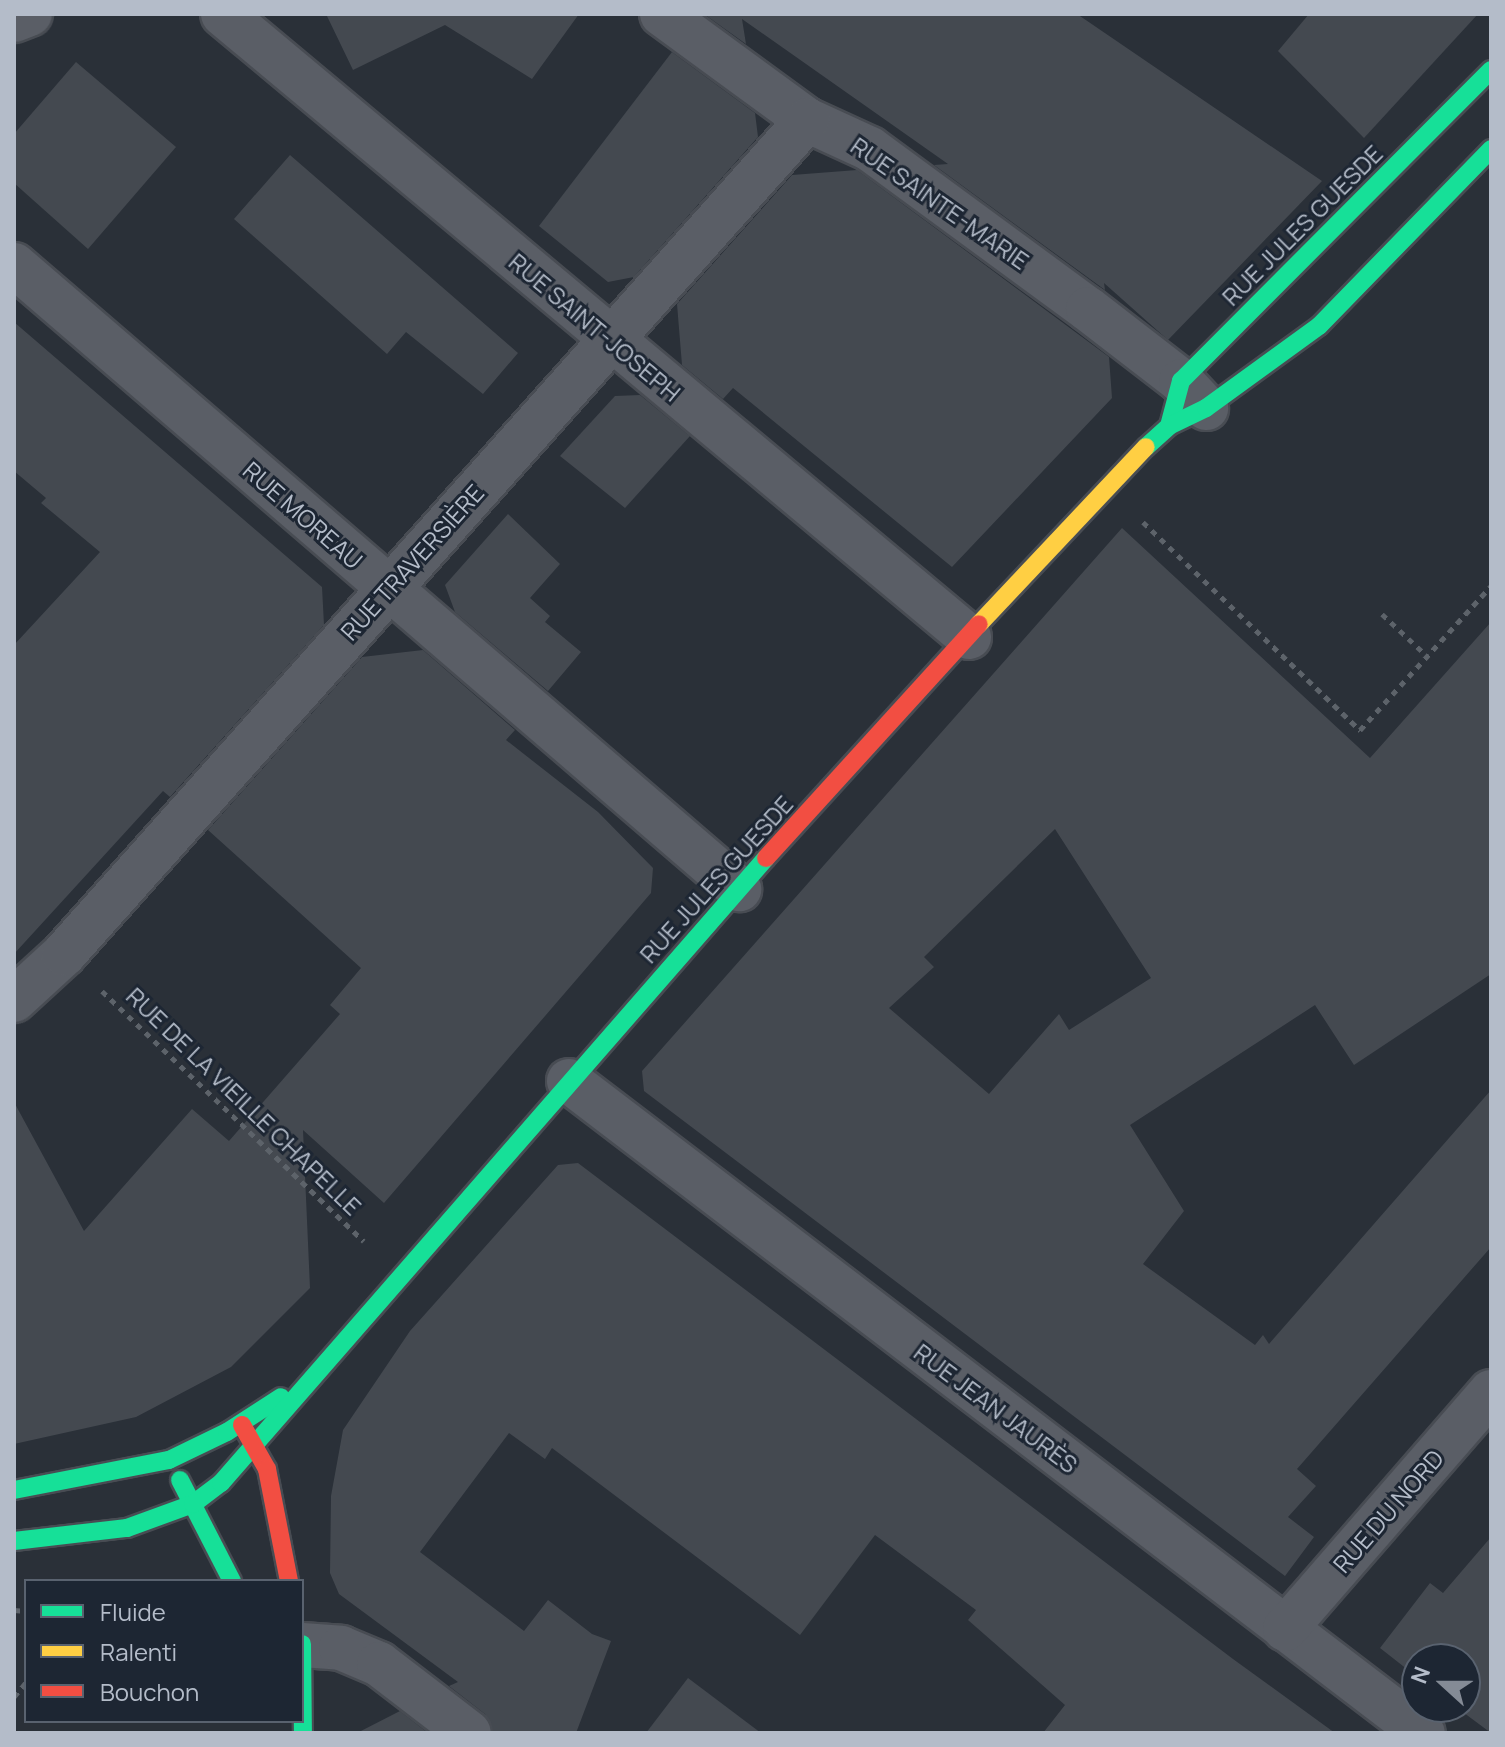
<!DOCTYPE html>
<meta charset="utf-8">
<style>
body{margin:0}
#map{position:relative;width:1505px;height:1747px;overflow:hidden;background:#2a3038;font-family:Manrope,sans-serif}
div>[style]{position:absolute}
.building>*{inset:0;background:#444950}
.path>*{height:5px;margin-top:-2.5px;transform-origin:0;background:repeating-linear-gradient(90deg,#5d636a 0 6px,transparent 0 12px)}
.roads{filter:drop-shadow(2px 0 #484c53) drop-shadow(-2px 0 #484c53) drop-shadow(0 2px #484c53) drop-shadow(0 -2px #484c53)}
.street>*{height:44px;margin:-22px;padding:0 22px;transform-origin:22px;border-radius:22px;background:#5a5e66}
.fast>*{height:18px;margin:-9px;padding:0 9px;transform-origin:9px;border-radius:9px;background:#16e098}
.slow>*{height:18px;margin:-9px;padding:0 9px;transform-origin:9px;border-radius:9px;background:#ffcf43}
.jam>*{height:18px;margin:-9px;padding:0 9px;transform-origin:9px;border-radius:9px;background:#f24e42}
span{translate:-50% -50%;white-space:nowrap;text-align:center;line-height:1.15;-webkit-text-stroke:6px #1d2633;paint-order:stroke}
.street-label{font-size:24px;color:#b4bcc9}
.frame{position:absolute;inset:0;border:16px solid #b4bcc9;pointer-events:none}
.legend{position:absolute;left:24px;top:1579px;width:280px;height:144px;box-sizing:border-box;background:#1d2633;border:2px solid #59626f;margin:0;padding:10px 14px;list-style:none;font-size:24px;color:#b4bcc9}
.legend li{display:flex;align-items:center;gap:16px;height:40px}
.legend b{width:40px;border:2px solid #59626f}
.north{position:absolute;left:1401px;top:1643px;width:80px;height:80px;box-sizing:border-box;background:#1d2633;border:2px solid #59626f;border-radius:50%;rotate:291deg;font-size:22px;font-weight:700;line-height:32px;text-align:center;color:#b4bcc9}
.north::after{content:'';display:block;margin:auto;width:28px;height:36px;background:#848b96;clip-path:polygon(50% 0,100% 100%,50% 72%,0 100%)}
</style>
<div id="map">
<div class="building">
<div style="clip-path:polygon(326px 14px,579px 14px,532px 79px,445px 25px,353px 70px)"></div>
<div style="clip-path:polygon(704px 14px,1077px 14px,1322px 181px,1168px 340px,1104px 283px,1105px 290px,934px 165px,948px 164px,742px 19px,746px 44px)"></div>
<div style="clip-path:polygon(1309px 14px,1478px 14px,1364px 138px,1278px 51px)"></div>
<div style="clip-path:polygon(672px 52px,755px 113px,758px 137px,634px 277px,608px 282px,539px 226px)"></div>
<div style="clip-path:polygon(76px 62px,176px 147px,88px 249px,14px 183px,14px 134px)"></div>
<div style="clip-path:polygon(290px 155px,518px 353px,483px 394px,406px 332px,387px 354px,234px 219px)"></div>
<div style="clip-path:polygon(857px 170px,1109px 357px,1112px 398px,952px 567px,733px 388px,723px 399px,682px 365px,677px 304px,792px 175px)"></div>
<div style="clip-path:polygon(14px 322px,322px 587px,324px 625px,170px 797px,163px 791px,14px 954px,14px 645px,100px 552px,41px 503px,46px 498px,14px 471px)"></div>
<div style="clip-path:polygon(640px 395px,690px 436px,625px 508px,560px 456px,615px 396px)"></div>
<div style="clip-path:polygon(508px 514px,560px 564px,530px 598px,550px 616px,545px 622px,581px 652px,548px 691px,455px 612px,445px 585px)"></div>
<div style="clip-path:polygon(evenodd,1122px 528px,1370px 758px,1491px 622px,1491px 974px,1354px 1065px,1315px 1005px,1130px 1125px,1184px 1211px,1143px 1264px,1255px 1345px,1263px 1335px,1269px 1344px,1491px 1090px,1491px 1247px,1297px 1469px,1316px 1486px,1288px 1517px,1314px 1537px,1285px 1576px,644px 1091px,642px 1071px,1122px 528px,1055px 829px,1151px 978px,1069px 1030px,1059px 1014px,989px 1094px,889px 1008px,934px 967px,924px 957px,1055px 829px)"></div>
<div style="clip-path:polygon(423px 650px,515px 730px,506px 740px,598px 812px,653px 868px,651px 893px,384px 1203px,303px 1130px,310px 1288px,231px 1367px,136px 1417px,14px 1444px,14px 1102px,84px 1231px,192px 1109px,229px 1141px,340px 1014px,330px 1005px,361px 968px,208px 830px,362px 657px)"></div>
<div style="clip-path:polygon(578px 1163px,1233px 1659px,1335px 1733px,1043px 1733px,1065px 1705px,968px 1620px,976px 1610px,875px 1535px,800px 1635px,552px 1448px,545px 1459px,509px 1433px,420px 1552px,524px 1631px,548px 1600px,592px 1634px,611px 1641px,576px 1733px,493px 1733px,485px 1714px,449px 1686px,458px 1682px,339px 1594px,330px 1573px,331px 1496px,343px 1430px,410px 1331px,558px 1165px)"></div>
<div style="clip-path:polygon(1491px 1537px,1491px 1733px,1456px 1707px,1465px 1707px,1465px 1659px,1417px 1659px,1417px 1677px,1380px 1648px,1430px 1583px,1443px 1593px)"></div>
<div style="clip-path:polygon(688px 1678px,761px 1733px,646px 1733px)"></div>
<div style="clip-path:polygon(400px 1711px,428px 1733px,357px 1733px)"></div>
</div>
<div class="path">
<div style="left:1143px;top:522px;width:301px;rotate:43.8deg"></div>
<div style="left:1360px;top:730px;width:195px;rotate:-47.7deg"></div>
<div style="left:1382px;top:614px;width:62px;rotate:43deg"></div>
<div style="left:102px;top:991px;width:362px;rotate:43.7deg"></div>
<div style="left:14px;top:1610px;width:12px;rotate:5deg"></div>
<div style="left:14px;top:1697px;width:19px;rotate:-51deg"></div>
</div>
<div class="roads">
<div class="street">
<div style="left:223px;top:14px;width:972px;rotate:39.87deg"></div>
<div style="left:662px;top:14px;width:180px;rotate:36.2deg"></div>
<div style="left:807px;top:120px;width:69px;rotate:24.7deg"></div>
<div style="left:870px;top:149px;width:270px;rotate:36.3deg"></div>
<div style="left:1088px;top:309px;width:118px;rotate:37.7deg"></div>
<div style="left:1181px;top:381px;width:37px;rotate:47deg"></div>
<div style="left:14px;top:20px;width:17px;rotate:-21deg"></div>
<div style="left:14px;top:265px;width:957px;rotate:40.72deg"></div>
<div style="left:14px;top:1000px;width:68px;rotate:-42.6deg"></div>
<div style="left:64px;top:954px;width:1117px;rotate:-48.3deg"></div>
<div style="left:569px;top:1081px;width:1074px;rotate:37.36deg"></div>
<div style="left:1285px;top:1629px;width:314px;rotate:-49deg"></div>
<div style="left:302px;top:1645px;width:39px;rotate:4deg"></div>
<div style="left:341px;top:1648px;width:41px;rotate:22.8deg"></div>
<div style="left:379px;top:1664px;width:113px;rotate:37.5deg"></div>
</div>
<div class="fast">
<div style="left:1169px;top:426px;width:47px;rotate:-75.1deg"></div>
<div style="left:1181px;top:381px;width:439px;rotate:-45.1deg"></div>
<div style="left:1146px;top:447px;width:31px;rotate:-42deg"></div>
<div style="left:1169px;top:426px;width:41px;rotate:-25.9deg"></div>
<div style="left:1206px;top:408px;width:140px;rotate:-36deg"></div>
<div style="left:1319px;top:326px;width:247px;rotate:-45.8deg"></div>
<div style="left:180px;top:1480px;width:114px;rotate:62.8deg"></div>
<div style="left:14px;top:1490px;width:158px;rotate:-11deg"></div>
<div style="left:169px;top:1460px;width:64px;rotate:-25.8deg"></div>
<div style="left:227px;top:1432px;width:64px;rotate:-32.9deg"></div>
<div style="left:14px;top:1541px;width:114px;rotate:-6.6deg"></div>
<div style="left:127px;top:1528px;width:70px;rotate:-20deg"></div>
<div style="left:193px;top:1504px;width:35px;rotate:-37deg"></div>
<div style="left:221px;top:1483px;width:829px;rotate:-48.91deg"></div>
<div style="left:302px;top:1644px;width:89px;rotate:89.4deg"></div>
</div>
<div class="slow">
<div style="left:979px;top:624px;width:243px;rotate:-46.7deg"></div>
</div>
<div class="jam">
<div style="left:766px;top:858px;width:316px;rotate:-47.7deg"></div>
<div style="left:242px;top:1425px;width:51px;rotate:60.4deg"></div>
<div style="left:267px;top:1469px;width:114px;rotate:78.9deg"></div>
</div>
</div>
<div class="street-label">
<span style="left:940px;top:203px;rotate:35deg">RUE SAINTE-MARIE</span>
<span style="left:1302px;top:225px;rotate:-45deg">RUE JULES GUESDE</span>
<span style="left:595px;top:327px;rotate:40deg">RUE SAINT-JOSEPH</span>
<span style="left:303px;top:515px;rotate:41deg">RUE MOREAU</span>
<span style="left:412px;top:562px;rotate:-48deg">RUE TRAVERSIÈRE</span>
<span style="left:716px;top:879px;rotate:-48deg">RUE JULES GUESDE</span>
<span style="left:244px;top:1101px;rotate:44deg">RUE DE LA VIEILLE CHAPELLE</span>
<span style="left:996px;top:1408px;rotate:37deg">RUE JEAN JAURÈS</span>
<span style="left:1388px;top:1511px;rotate:-49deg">RUE DU NORD</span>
</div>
<div class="frame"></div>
<ul class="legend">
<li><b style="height:10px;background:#16e098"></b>Fluide</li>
<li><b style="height:10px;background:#ffcf43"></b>Ralenti</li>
<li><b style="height:10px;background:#f24e42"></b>Bouchon</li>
</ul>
<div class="north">N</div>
</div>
